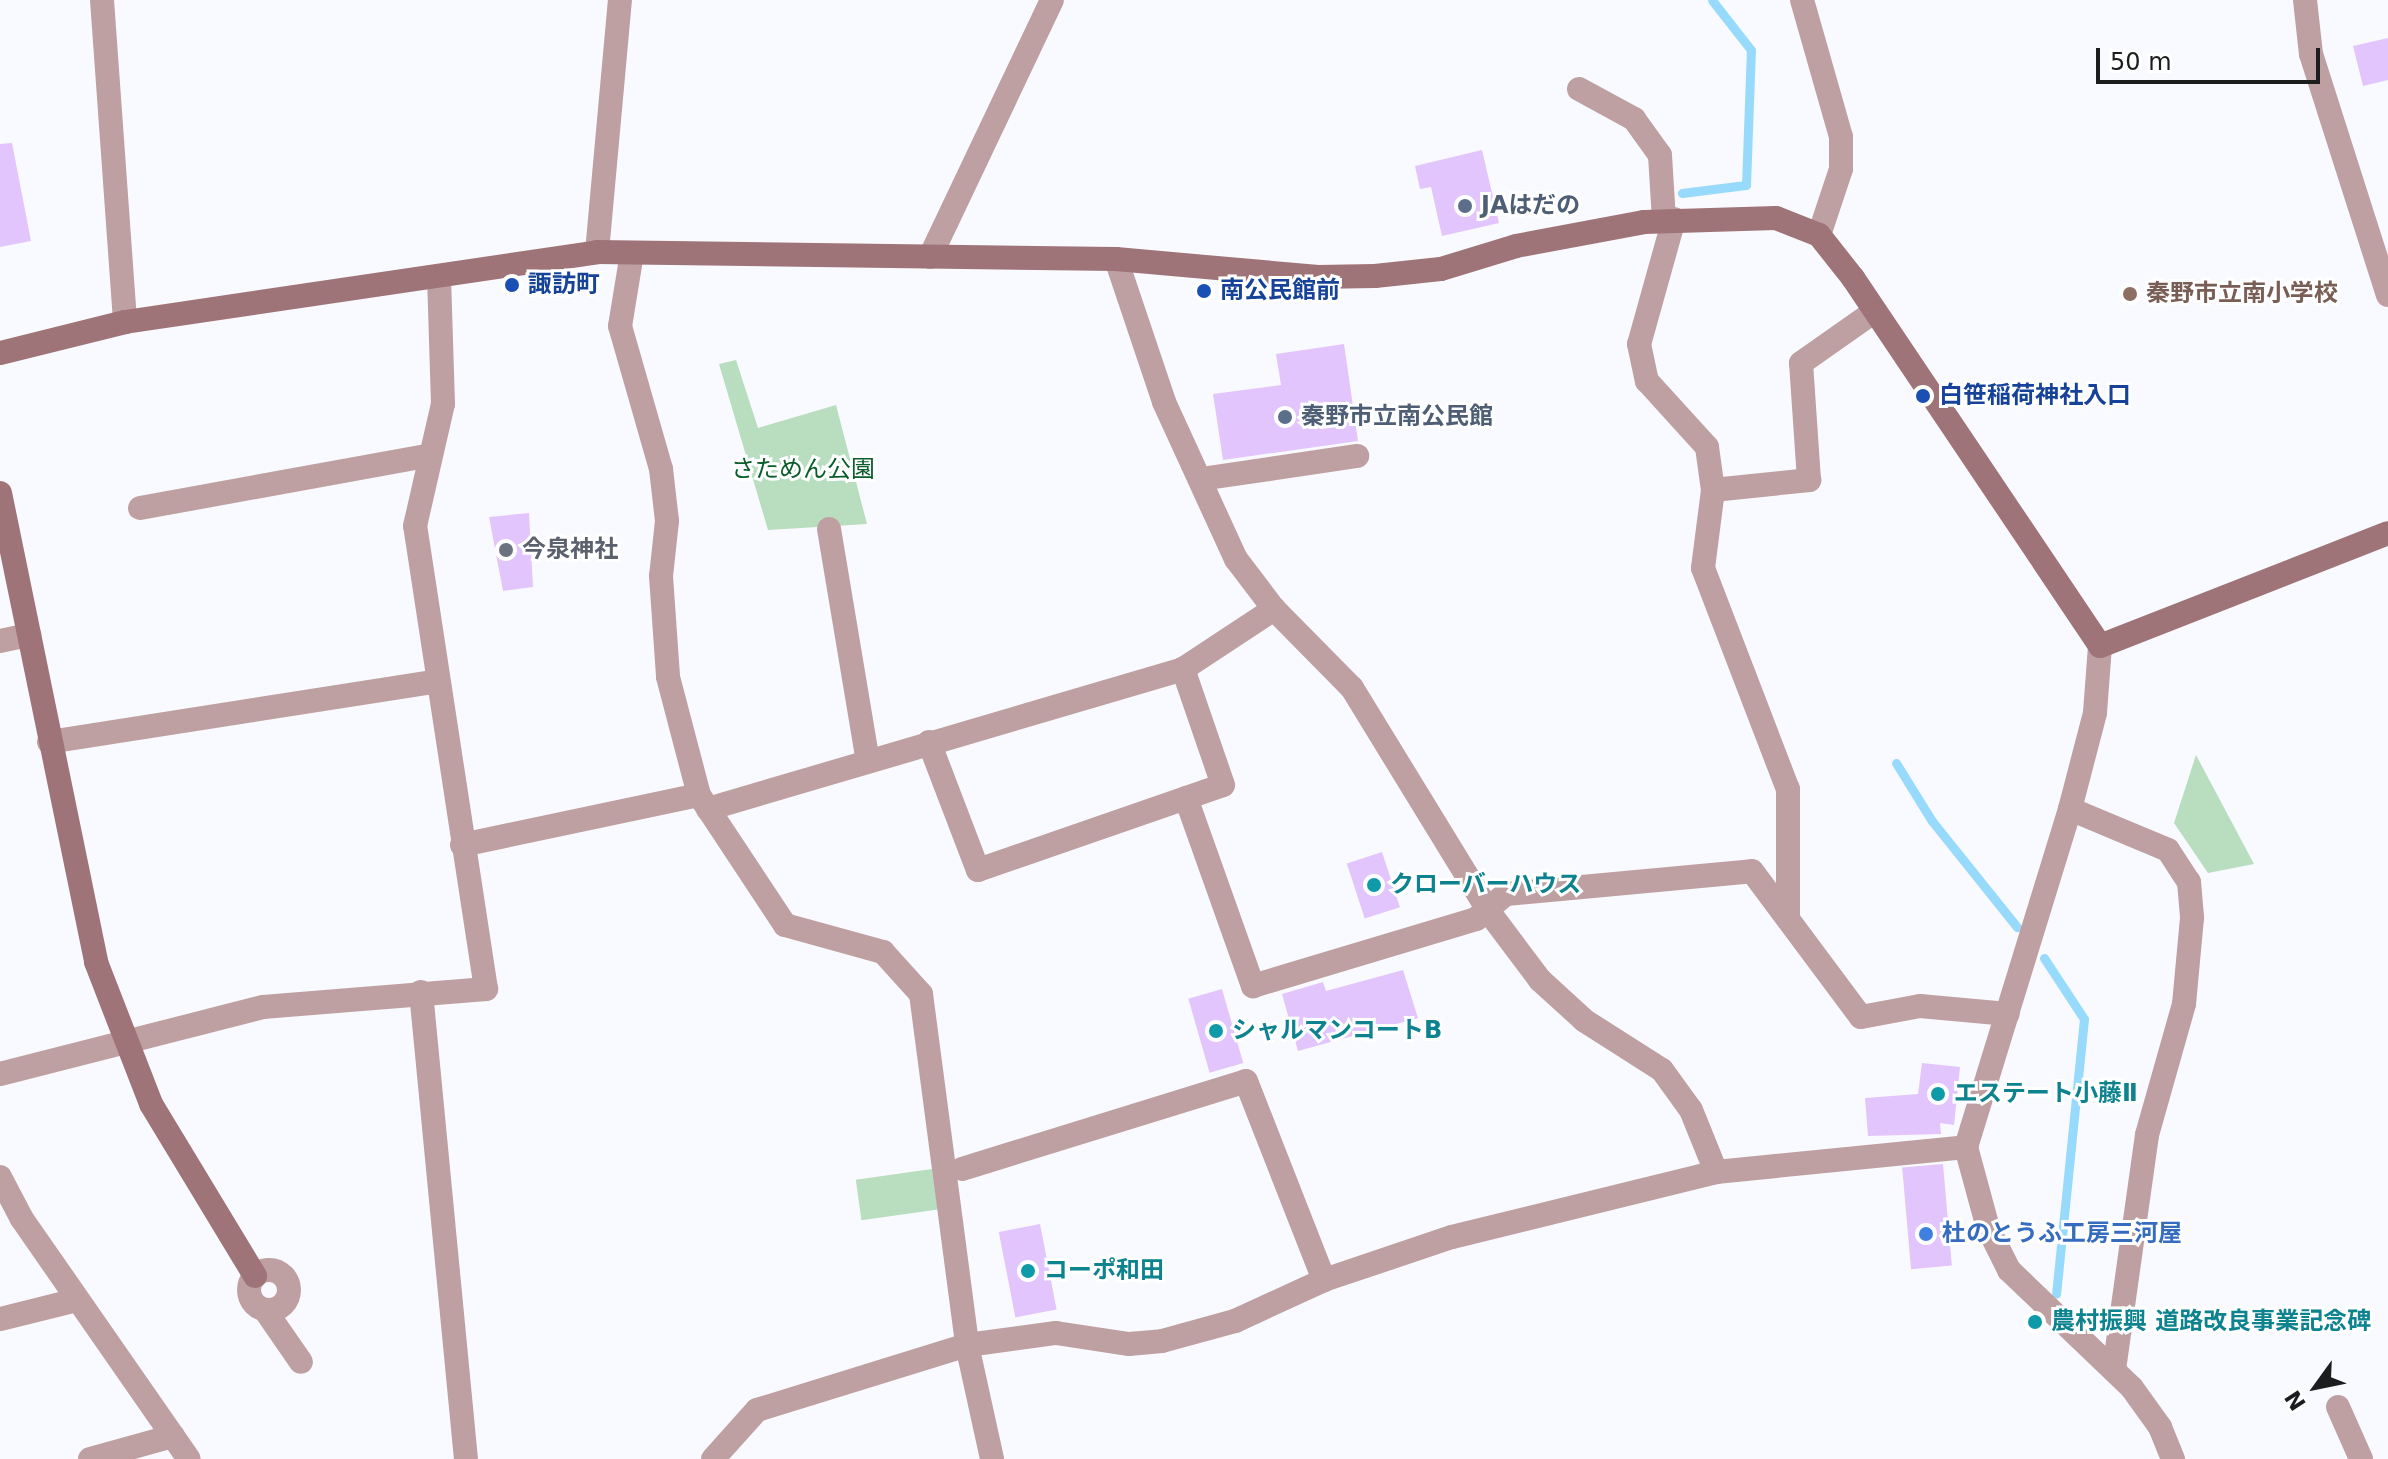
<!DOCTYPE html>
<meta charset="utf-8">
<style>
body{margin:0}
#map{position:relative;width:2388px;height:1459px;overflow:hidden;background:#f9faff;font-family:"DejaVu Sans","Noto Sans JP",sans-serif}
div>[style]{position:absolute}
.green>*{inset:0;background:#b8ddbf;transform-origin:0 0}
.stream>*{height:9px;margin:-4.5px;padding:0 4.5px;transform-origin:4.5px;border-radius:4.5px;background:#98dafb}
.building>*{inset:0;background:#e2c5fc;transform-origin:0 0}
.street>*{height:24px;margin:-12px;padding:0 12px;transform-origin:12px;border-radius:12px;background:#bea0a2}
.street>.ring{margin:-12px;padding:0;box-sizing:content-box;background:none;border:24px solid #bea0a2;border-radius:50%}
.secondary>*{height:24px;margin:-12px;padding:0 12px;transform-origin:12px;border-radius:12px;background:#9f7478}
.dots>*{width:22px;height:22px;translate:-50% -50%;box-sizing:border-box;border:4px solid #fff;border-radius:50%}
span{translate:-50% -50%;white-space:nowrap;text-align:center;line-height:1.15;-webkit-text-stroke:6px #fff;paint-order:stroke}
.service-label{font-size:24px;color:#4e5e75;font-weight:700}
.left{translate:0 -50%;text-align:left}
.transit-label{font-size:24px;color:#164399;font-weight:700}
.education-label{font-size:24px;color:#785e54;font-weight:700}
.park-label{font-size:24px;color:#085d2a}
.worship-label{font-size:24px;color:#5b616d;font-weight:700}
.culture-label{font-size:24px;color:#0d838f;font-weight:700}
.shop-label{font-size:24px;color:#366cbe;font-weight:700}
.north{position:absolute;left:2276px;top:1347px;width:80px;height:80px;-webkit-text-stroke:6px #fff;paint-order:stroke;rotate:237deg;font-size:22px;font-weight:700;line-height:32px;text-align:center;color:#1c1d1f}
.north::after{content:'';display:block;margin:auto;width:28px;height:36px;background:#1c1d1f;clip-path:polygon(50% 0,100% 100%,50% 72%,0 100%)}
.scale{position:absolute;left:2096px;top:48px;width:224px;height:36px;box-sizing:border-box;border:4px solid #1c1d1f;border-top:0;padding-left:10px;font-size:24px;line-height:28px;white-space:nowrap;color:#1c1d1f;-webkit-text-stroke:6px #fff;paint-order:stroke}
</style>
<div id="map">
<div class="green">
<div style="clip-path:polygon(736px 360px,758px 428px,836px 405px,867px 524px,768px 530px,719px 364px)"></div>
<div style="clip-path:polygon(2196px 755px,2254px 864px,2208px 873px,2174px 823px)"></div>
<div style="left:932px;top:1169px;width:41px;height:77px;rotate:82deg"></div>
</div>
<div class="stream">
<div style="left:1682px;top:193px;width:64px;rotate:-7.1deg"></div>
<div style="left:1746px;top:185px;width:135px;rotate:-87.9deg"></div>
<div style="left:1751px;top:50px;width:63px;rotate:-128deg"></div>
<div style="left:1896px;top:763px;width:68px;rotate:58.2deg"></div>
<div style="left:1932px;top:821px;width:136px;rotate:51.3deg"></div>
<div style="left:2044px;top:958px;width:73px;rotate:56.7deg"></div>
<div style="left:2084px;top:1019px;width:276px;rotate:95.8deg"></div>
</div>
<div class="building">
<div style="clip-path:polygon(2388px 38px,2388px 80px,2363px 86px,2353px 46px)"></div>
<div style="clip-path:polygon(12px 143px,31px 241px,0 247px,0 144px)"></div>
<div style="clip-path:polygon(1482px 150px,1499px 223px,1442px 236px,1431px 187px,1420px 189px,1415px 166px)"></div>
<div style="clip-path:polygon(1344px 344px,1358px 441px,1223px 460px,1213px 394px,1281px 385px,1276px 354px)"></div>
<div style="clip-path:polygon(529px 513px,533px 587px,503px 591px,489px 517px)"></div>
<div style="left:1382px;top:852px;width:58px;height:37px;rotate:72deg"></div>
<div style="clip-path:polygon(1403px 970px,1418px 1018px,1298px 1051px,1282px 994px,1323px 982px,1326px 991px)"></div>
<div style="left:1222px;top:989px;width:77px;height:35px;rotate:74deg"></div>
<div style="clip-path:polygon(1922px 1063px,1960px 1067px,1954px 1125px,1940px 1123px,1941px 1134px,1868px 1136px,1865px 1098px,1918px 1094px)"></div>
<div style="left:1943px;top:1164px;width:102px;height:41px;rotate:85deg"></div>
<div style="left:1040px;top:1224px;width:87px;height:42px;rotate:79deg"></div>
</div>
<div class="street">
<div style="left:102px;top:0;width:323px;rotate:85.9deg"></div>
<div style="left:1802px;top:0;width:142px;rotate:74.1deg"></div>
<div style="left:1841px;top:137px;width:32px;rotate:90deg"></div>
<div style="left:1841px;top:169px;width:70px;rotate:108.4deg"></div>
<div style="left:2305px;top:0;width:54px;rotate:83.7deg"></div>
<div style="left:2311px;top:54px;width:253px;rotate:72.3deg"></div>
<div style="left:1579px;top:89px;width:63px;rotate:28.6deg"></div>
<div style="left:1634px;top:119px;width:44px;rotate:54.2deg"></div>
<div style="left:1660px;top:155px;width:65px;rotate:86.5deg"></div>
<div style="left:1674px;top:219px;width:130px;rotate:105.6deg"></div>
<div style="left:1639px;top:344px;width:38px;rotate:78deg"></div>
<div style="left:1647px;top:381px;width:89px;rotate:47.7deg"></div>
<div style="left:1707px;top:447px;width:43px;rotate:82.1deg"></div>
<div style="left:1713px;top:490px;width:79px;rotate:97.3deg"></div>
<div style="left:1703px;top:568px;width:237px;rotate:69deg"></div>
<div style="left:1788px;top:789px;width:128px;rotate:90deg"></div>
<div style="left:597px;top:252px;width:253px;rotate:-84.8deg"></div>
<div style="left:632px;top:253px;width:74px;rotate:99.3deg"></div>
<div style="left:620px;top:326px;width:149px;rotate:74deg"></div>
<div style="left:661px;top:469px;width:52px;rotate:83.4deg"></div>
<div style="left:667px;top:521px;width:55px;rotate:96.2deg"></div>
<div style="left:661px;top:576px;width:101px;rotate:86deg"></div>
<div style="left:668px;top:677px;width:122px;rotate:75.3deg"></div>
<div style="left:699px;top:795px;width:156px;rotate:56.5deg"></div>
<div style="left:785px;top:925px;width:102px;rotate:15.4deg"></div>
<div style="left:883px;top:952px;width:57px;rotate:47.9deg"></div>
<div style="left:921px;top:994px;width:354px;rotate:82.5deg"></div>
<div style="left:967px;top:1345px;width:117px;rotate:77.6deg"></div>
<div style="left:930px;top:257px;width:284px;rotate:-64.6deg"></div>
<div style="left:1116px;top:259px;width:151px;rotate:71.4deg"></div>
<div style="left:1164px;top:402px;width:173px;rotate:65.4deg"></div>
<div style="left:1236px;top:559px;width:63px;rotate:52.8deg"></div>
<div style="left:1274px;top:609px;width:111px;rotate:45.4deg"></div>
<div style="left:1352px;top:688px;width:263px;rotate:58.5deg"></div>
<div style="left:1489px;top:912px;width:85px;rotate:53.1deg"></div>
<div style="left:1540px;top:980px;width:61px;rotate:42.3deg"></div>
<div style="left:1585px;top:1021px;width:91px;rotate:32.5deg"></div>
<div style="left:1662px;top:1070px;width:49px;rotate:54.1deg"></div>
<div style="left:1691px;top:1110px;width:67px;rotate:68deg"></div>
<div style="left:1201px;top:479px;width:158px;rotate:-8.4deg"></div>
<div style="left:1713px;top:490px;width:97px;rotate:-5.9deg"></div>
<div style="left:1809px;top:480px;width:117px;rotate:-93.9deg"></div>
<div style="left:1801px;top:363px;width:90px;rotate:-35.1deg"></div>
<div style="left:140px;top:508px;width:292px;rotate:-10.3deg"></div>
<div style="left:829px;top:529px;width:235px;rotate:80.5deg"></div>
<div style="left:0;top:641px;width:30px;rotate:-12deg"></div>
<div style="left:2100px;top:646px;width:67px;rotate:94.3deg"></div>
<div style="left:2095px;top:713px;width:99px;rotate:104.6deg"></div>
<div style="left:2070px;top:809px;width:354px;rotate:107.1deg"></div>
<div style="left:1966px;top:1147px;width:84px;rotate:74.8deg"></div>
<div style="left:1988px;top:1228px;width:47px;rotate:63.4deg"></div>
<div style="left:2009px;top:1270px;width:170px;rotate:43.8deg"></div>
<div style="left:2132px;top:1388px;width:48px;rotate:54.3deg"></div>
<div style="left:2160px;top:1427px;width:35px;rotate:68deg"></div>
<div style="left:49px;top:742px;width:394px;rotate:-8.9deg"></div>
<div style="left:929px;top:742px;width:137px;rotate:69.1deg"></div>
<div style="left:978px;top:870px;width:259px;rotate:-19.1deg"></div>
<div style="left:1223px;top:785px;width:123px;rotate:-109deg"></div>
<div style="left:1186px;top:798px;width:200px;rotate:70.4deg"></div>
<div style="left:1253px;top:986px;width:233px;rotate:-16.7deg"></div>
<div style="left:1476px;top:919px;width:39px;rotate:-40deg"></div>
<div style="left:1506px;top:894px;width:247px;rotate:-5.3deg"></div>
<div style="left:1752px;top:871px;width:182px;rotate:53.3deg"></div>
<div style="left:1861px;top:1017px;width:60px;rotate:-10.6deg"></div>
<div style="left:1920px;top:1006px;width:88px;rotate:5.2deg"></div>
<div style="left:708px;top:809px;width:495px;rotate:-16.4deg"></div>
<div style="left:1183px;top:669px;width:109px;rotate:-33.4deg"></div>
<div style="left:2070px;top:809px;width:106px;rotate:22.7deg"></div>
<div style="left:2168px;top:850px;width:38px;rotate:57deg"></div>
<div style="left:2189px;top:882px;width:36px;rotate:85deg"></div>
<div style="left:2192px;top:918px;width:86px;rotate:95.3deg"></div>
<div style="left:2184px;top:1004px;width:136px;rotate:105.8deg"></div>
<div style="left:2147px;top:1135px;width:236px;rotate:98deg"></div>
<div style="left:462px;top:845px;width:242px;rotate:-11.9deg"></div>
<div style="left:421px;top:992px;width:469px;rotate:84.5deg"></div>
<div style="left:0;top:1074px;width:271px;rotate:-14.3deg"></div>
<div style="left:263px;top:1007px;width:224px;rotate:-4.6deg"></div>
<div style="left:486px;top:989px;width:468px;rotate:-98.7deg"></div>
<div style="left:415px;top:526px;width:125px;rotate:-77.1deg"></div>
<div style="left:443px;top:404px;width:128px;rotate:-91.8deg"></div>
<div style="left:962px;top:1169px;width:297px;rotate:-17.2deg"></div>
<div style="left:1246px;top:1081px;width:214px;rotate:68.6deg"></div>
<div style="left:0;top:1177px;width:47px;rotate:62.4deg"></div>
<div style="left:22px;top:1219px;width:292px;rotate:55.2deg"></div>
<div class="ring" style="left:249px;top:1270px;width:16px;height:16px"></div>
<div style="left:265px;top:1310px;width:63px;rotate:55.3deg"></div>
<div style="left:0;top:1319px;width:79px;rotate:-13.9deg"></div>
<div style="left:2338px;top:1407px;width:57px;rotate:66.1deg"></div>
<div style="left:90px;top:1459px;width:86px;rotate:-15.5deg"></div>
<div style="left:713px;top:1459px;width:66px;rotate:-48.1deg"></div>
<div style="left:757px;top:1410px;width:220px;rotate:-17.2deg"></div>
<div style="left:967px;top:1345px;width:90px;rotate:-7.7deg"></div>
<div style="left:1056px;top:1333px;width:74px;rotate:8.6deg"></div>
<div style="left:1129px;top:1344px;width:33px;rotate:-5deg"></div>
<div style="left:1162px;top:1341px;width:76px;rotate:-15.3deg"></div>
<div style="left:1235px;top:1321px;width:98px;rotate:-24.7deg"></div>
<div style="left:1324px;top:1280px;width:135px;rotate:-18.6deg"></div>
<div style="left:1452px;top:1237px;width:272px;rotate:-13.8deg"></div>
<div style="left:1716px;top:1172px;width:251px;rotate:-5.7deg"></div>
</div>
<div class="secondary">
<div style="left:0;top:353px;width:129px;rotate:-13.9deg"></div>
<div style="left:125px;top:322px;width:477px;rotate:-8.4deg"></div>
<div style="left:597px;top:252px;width:519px;rotate:0.77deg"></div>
<div style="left:1116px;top:259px;width:203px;rotate:5.1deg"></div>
<div style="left:1318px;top:277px;width:57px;rotate:-1deg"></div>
<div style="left:1375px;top:276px;width:66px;rotate:-6.1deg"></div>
<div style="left:1441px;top:269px;width:78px;rotate:-17deg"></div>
<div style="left:1516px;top:246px;width:130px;rotate:-10.6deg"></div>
<div style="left:1644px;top:222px;width:132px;rotate:-1.7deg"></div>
<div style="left:1776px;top:218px;width:46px;rotate:21.6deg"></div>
<div style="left:1819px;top:235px;width:55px;rotate:51.7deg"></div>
<div style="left:1853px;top:278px;width:443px;rotate:56.1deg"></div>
<div style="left:2100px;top:646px;width:309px;rotate:-21.4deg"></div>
<div style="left:0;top:493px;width:479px;rotate:78.4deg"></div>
<div style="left:96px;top:962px;width:152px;rotate:68.8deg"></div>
<div style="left:151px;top:1104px;width:201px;rotate:58.8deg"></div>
</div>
<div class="dots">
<div style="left:1465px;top:206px;background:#5c6f8a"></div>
<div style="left:512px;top:285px;background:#1a4fb4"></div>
<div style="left:1204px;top:291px;background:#1a4fb4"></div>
<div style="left:2130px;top:294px;background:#8d6e63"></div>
<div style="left:1923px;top:396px;background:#1a4fb4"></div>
<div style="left:1285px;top:417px;background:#5c6f8a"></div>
<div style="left:506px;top:550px;background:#6b7280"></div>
<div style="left:1374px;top:885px;background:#0f9aa8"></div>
<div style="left:1216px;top:1031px;background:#0f9aa8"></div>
<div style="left:1938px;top:1094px;background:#0f9aa8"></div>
<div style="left:1926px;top:1234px;background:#3f7fe0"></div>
<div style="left:1028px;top:1271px;background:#0f9aa8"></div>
<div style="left:2035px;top:1322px;background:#0f9aa8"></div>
</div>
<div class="service-label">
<span class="left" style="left:1481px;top:206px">JAはだの</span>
<span class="left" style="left:1301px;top:417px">秦野市立南公民館</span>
</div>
<div class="transit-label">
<span class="left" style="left:528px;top:285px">諏訪町</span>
<span class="left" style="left:1220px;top:291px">南公民館前</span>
<span class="left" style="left:1939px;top:396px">白笹稲荷神社入口</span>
</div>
<div class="education-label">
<span class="left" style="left:2146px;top:294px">秦野市立南小学校</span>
</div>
<div class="park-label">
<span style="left:803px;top:470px">さためん公園</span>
</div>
<div class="worship-label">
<span class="left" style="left:522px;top:550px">今泉神社</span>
</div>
<div class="culture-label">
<span class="left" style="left:1390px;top:885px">クローバーハウス</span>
<span class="left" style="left:1232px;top:1031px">シャルマンコートB</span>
<span class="left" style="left:1954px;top:1094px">エステート小藤Ⅱ</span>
<span class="left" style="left:1044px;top:1271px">コーポ和田</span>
<span class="left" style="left:2051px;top:1322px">農村振興 道路改良事業記念碑</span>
</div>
<div class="shop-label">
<span class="left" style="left:1942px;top:1234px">杜のとうふ工房三河屋</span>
</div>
<div class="north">N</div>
<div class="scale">50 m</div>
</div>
